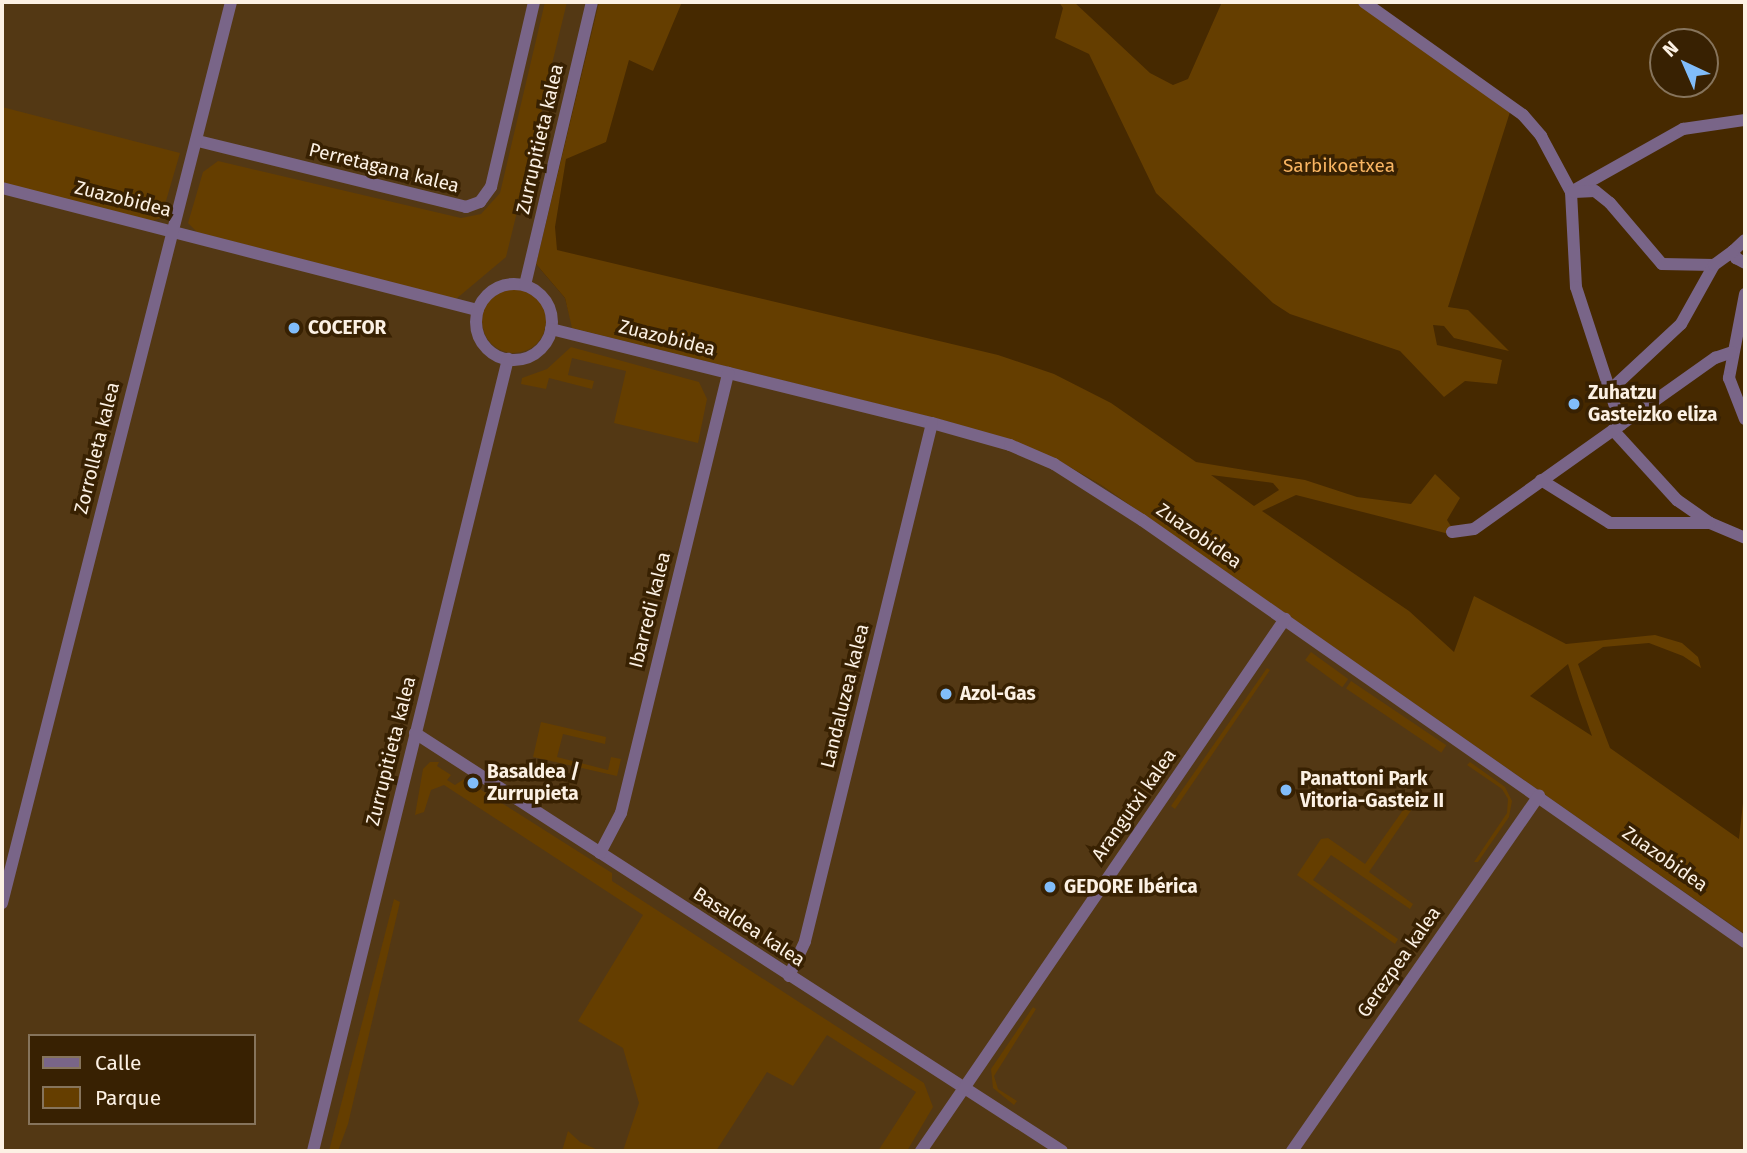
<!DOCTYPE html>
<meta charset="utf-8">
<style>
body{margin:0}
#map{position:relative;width:1747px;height:1153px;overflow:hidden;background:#462900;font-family:"Fira Sans",sans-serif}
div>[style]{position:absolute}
.built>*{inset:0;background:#533814}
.green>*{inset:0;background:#653e00;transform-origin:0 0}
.round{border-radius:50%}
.minor>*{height:12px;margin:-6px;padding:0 6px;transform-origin:6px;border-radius:6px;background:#796588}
.minor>.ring{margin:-6px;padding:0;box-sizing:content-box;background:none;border:12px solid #796588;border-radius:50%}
.dots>*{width:19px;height:19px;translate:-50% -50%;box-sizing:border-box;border:4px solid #382102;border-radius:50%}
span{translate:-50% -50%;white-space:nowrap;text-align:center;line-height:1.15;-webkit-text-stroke:7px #382102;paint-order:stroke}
.street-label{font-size:19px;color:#fcf1e4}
.park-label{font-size:19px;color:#f9b562}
.poi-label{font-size:19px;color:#fcf1e4;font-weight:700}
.left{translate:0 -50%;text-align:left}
.frame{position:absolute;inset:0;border:4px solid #fcf1e4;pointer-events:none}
.legend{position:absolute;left:28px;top:1034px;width:228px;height:91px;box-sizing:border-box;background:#382102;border:2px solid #86745c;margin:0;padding:9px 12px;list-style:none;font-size:21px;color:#fcf1e4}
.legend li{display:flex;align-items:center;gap:14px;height:35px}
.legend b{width:35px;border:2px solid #86745c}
.north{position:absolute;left:1649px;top:28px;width:70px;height:70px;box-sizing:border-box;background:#382102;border:2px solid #86745c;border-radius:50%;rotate:316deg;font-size:19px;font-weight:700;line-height:28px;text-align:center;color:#fcf1e4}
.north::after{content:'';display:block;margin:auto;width:24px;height:32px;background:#81bdfa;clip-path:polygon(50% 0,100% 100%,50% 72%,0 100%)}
</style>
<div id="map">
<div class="built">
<div style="clip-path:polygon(evenodd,2px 2px,599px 2px,536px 264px,565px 298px,573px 328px,950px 422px,1061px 462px,1101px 485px,1731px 921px,1745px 934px,1745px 1151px,2px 1151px,2px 2px,30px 1036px,254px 1036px,254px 1123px,30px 1123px,30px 1036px)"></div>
</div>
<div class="green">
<div style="clip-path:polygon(545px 2px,567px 2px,552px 64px,558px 72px,555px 89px,546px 94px,506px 257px,456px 299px,197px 232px,188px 223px,203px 172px,218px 161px,461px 218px,481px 214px,500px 193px)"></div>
<div style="clip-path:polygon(evenodd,599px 2px,682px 2px,653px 71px,629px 60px,606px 142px,566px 159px,555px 227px,557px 250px,998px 355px,1054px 374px,1111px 403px,1196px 462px,1305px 480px,1357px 497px,1411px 504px,1435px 474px,1460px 498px,1447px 520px,1457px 536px,1296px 495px,1262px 511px,1409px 611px,1454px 652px,1474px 596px,1566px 644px,1655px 635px,1682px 643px,1698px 657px,1701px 668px,1683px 656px,1649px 643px,1603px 647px,1578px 664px,1610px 748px,1739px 839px,1745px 785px,1745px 934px,1101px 485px,1061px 462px,950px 422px,572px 328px,565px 298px,536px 264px,599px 2px,1211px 475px,1273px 483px,1279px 490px,1254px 506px,1211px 475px,599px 2px,1568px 664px,1579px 699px,1592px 736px,1530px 696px,1568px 664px)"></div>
<div style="clip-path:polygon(1059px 2px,1074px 2px,1150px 73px,1173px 85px,1188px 79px,1222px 2px,1357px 2px,1510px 112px,1448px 307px,1468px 310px,1509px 351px,1454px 338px,1444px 326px,1433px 325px,1437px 345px,1502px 360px,1497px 384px,1465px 381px,1444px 397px,1400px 351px,1290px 314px,1273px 303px,1156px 193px,1089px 54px,1055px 38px,1063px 8px)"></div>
<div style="clip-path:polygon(2px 107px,180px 153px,161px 218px,152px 221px,2px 183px)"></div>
<div class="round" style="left:482px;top:289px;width:64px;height:64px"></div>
<div style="clip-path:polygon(571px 347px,699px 382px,707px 399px,698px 443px,614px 423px,626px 371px,572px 358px,568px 375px,594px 381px,592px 389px,549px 378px,546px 389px,521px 384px,522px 378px,547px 369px)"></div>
<div style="left:1311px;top:652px;width:46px;height:10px;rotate:36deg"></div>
<div style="clip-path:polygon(1267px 668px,1270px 670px,1175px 809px,1171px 806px)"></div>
<div style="left:1351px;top:681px;width:115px;height:9px;rotate:34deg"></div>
<div style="clip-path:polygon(541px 722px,606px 737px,605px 744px,563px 734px,557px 757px,608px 770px,611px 757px,621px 759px,617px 776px,533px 757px)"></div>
<div style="clip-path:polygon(430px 762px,439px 762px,437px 766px,451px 775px,447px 780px,455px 785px,464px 779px,612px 873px,612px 881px,924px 1083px,933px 1107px,907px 1151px,878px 1151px,916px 1092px,827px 1035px,793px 1086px,767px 1072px,716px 1151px,623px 1151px,639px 1103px,623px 1048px,578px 1021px,643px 915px,444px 785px,431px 790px,424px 812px,415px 815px,423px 769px)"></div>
<div style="clip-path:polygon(1470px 762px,1505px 787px,1512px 801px,1509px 817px,1478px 862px,1474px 862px,1507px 813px,1508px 799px,1502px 789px,1467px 765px)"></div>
<div style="clip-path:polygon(1423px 793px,1369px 872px,1413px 904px,1410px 909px,1331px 855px,1313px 880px,1398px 939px,1395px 944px,1297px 875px,1321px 839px,1328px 838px,1365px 864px,1408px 803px)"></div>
<div style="clip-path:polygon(394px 899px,400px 902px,348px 1124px,338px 1151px,329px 1151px)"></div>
<div style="clip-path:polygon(1033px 1007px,1036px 1009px,994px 1076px,998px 1089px,1017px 1101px,1014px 1105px,993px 1088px,991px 1069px)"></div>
<div style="clip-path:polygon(568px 1131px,580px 1142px,600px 1151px,562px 1151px)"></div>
</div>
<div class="minor">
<div style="left:1364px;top:2px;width:195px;rotate:35.4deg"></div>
<div style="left:1523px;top:115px;width:28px;rotate:49deg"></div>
<div style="left:1541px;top:136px;width:64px;rotate:61.8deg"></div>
<div style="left:1571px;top:192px;width:95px;rotate:87deg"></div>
<div style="left:1576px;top:287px;width:145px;rotate:71.9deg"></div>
<div style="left:198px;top:141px;width:276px;rotate:13.8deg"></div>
<div style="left:466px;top:207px;width:15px;rotate:-20deg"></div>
<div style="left:480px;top:202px;width:19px;rotate:-54deg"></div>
<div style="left:491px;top:187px;width:190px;rotate:-76.9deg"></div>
<div style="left:2px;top:188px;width:491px;rotate:14.4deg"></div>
<div style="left:1571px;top:192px;width:129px;rotate:-29.4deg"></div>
<div style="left:1683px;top:129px;width:63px;rotate:-8.3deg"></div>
<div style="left:1574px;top:192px;width:21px;rotate:-3deg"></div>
<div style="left:1595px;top:191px;width:19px;rotate:39deg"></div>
<div style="left:1610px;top:203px;width:80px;rotate:49.6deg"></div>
<div style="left:1662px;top:264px;width:52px;rotate:1.1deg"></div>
<div style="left:1745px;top:240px;width:16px;rotate:137deg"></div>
<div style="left:1733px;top:251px;width:8px;rotate:67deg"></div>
<div style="left:1736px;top:258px;width:10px;rotate:29deg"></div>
<div class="ring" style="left:476px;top:284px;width:64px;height:64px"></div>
<div style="left:525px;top:285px;width:291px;rotate:-76.7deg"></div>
<div style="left:1745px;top:294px;width:86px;rotate:100.8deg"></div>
<div style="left:1729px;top:378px;width:44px;rotate:68.7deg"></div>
<div style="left:551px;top:329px;width:392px;rotate:13.9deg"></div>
<div style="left:932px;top:423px;width:81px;rotate:15.8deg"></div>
<div style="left:1010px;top:445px;width:48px;rotate:23.4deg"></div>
<div style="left:1054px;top:464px;width:104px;rotate:32.5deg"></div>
<div style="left:1142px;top:520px;width:736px;rotate:34.99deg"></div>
<div style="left:1608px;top:392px;width:100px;rotate:-43deg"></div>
<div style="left:1681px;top:324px;width:68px;rotate:-60.8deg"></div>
<div style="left:1714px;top:265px;width:24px;rotate:-36deg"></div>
<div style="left:1613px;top:430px;width:95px;rotate:47.6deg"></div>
<div style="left:1677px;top:500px;width:40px;rotate:34.9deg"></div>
<div style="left:1710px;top:523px;width:38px;rotate:23deg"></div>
<div style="left:1541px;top:480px;width:81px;rotate:31.9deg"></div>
<div style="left:1610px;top:523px;width:100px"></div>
<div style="left:1452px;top:532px;width:22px;rotate:-8deg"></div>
<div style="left:1474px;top:529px;width:296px;rotate:-35.4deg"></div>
<div style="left:1715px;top:358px;width:18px;rotate:-19deg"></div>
<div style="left:415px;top:733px;width:770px;rotate:32.86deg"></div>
<div style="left:600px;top:853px;width:45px;rotate:-62.3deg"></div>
<div style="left:621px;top:813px;width:453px;rotate:-76.3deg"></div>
<div style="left:2px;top:903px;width:930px;rotate:-75.74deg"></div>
<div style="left:789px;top:976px;width:38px;rotate:-65deg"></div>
<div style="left:805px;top:941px;width:533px;rotate:-76.22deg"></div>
<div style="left:313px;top:1151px;width:816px;rotate:-76.17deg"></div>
<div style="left:921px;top:1151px;width:645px;rotate:-55.62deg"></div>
<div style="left:1292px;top:1151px;width:433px;rotate:-55.2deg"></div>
</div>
<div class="dots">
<div style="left:294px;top:328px;background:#81bdfa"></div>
<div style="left:1574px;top:404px;background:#81bdfa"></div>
<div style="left:946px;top:694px;background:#81bdfa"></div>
<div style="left:473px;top:783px;background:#81bdfa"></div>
<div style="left:1286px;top:790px;background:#81bdfa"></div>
<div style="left:1050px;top:887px;background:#81bdfa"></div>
</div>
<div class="street-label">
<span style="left:540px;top:139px;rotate:-77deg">Zurrupitieta kalea</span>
<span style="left:384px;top:168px;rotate:14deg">Perretagana kalea</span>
<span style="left:123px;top:199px;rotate:14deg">Zuazobidea</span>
<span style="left:667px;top:338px;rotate:14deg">Zuazobidea</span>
<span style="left:97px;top:448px;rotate:-76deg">Zorrolleta kalea</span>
<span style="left:1199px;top:536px;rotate:35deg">Zuazobidea</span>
<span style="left:650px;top:610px;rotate:-76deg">Ibarredi kalea</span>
<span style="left:845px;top:696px;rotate:-76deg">Landaluzea kalea</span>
<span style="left:391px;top:751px;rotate:-76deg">Zurrupitieta kalea</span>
<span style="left:1134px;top:805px;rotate:-55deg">Arangutxi kalea</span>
<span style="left:1665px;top:859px;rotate:35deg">Zuazobidea</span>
<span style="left:749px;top:927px;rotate:33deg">Basaldea kalea</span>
<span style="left:1399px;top:962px;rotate:-55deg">Gerezpea kalea</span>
</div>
<div class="park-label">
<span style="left:1339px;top:166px">Sarbikoetxea</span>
</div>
<div class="poi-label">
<span class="left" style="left:308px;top:328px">COCEFOR</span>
<span class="left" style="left:1588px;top:404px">Zuhatzu<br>Gasteizko eliza</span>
<span class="left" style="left:960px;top:694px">Azol-Gas</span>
<span class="left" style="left:487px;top:783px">Basaldea /<br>Zurrupieta</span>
<span class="left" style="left:1300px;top:790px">Panattoni Park<br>Vitoria-Gasteiz II</span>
<span class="left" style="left:1064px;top:887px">GEDORE Ibérica</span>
</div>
<div class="frame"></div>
<ul class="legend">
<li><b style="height:9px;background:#796588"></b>Calle</li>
<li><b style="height:19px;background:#653e00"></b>Parque</li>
</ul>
<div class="north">N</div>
</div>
